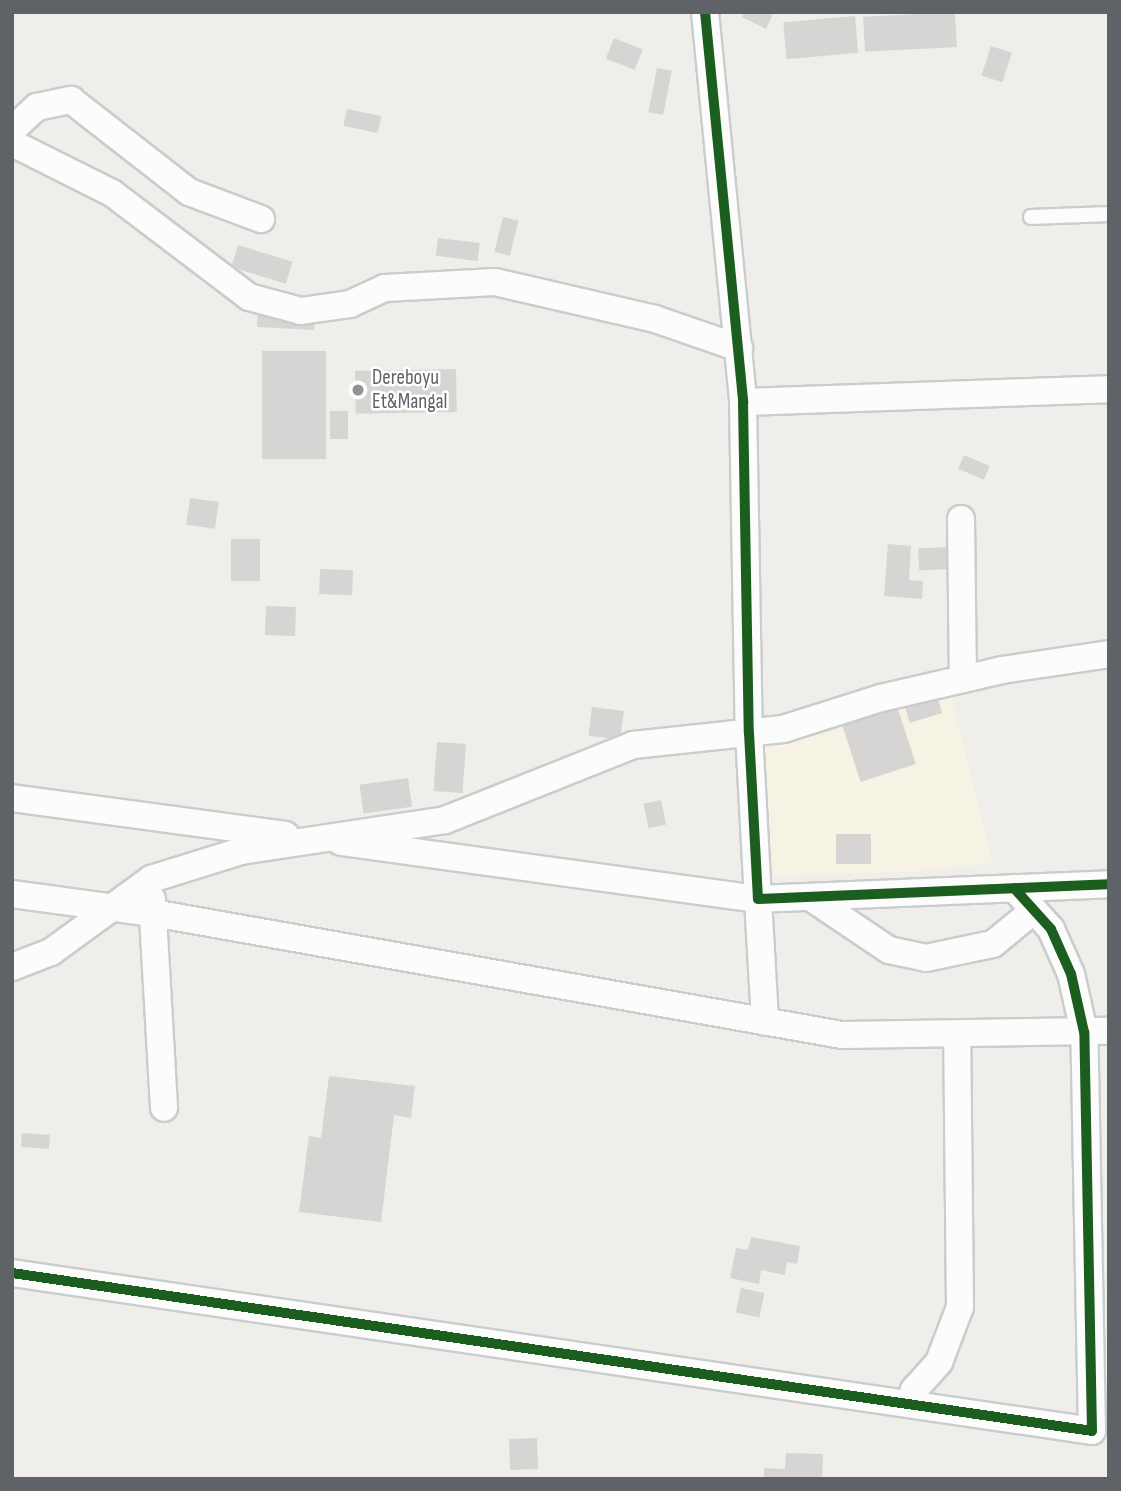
<!DOCTYPE html>
<style>
body{margin:0}
#map{position:relative;width:1121px;height:1491px;overflow:hidden;background:#efeeea;font-family:"Sofia Sans Condensed",sans-serif}
div>[style]{position:absolute}
.commercial>*{inset:0;background:#f7f3e4}
.building>*{inset:0;background:#d6d5d3;transform-origin:0 0}
.roads{filter:drop-shadow(2px 0 #cbcccc) drop-shadow(-2px 0 #cbcccc) drop-shadow(0 2px #cbcccc) drop-shadow(0 -2px #cbcccc)}
.lane>*{height:14px;margin:-7px;padding:0 7px;transform-origin:7px;border-radius:7px;background:#fdfcfc}
.street>*{height:26px;margin:-13px;padding:0 13px;transform-origin:13px;border-radius:13px;background:#fdfcfc}
.cycleway>*{height:10px;margin:-5px;padding:0 5px;transform-origin:5px;border-radius:5px;background:#1b5e20}
.dots>*{width:19px;height:19px;translate:-50% -50%;box-sizing:border-box;border:4px solid #fff;border-radius:50%}
span{translate:-50% -50%;white-space:nowrap;text-align:center;line-height:1.15;-webkit-text-stroke:5px #fff;paint-order:stroke}
.poi-label{font-size:21px;color:#5f6368}
.left{translate:0 -50%;text-align:left}
.frame{position:absolute;inset:0;border:14px solid #5f6368;pointer-events:none}
</style>
<div id="map">
<div class="commercial">
<div style="clip-path:polygon(950px 688px,992px 863px,912px 872px,768px 876px,765px 741px)"></div>
</div>
<div class="building">
<div style="clip-path:polygon(745px 12px,774px 12px,766px 29px,742px 17px)"></div>
<div style="left:955px;top:12px;width:35px;height:92px;rotate:87deg"></div>
<div style="left:855px;top:16px;width:37px;height:72px;rotate:85deg"></div>
<div style="left:614px;top:38px;width:31px;height:22px;rotate:22deg"></div>
<div style="left:991px;top:46px;width:22px;height:31px;rotate:18deg"></div>
<div style="left:657px;top:68px;width:15px;height:45px;rotate:11deg"></div>
<div style="left:347px;top:109px;width:35px;height:17px;rotate:12deg"></div>
<div style="left:503px;top:217px;width:16px;height:36px;rotate:14deg"></div>
<div style="left:438px;top:238px;width:42px;height:18px;rotate:7deg"></div>
<div style="left:238px;top:245px;width:57px;height:23px;rotate:17deg"></div>
<div style="left:258px;top:308px;width:57px;height:19px;rotate:3deg"></div>
<div style="left:262px;top:351px;width:64px;height:108px"></div>
<div style="left:456px;top:369px;width:43px;height:101px;rotate:89deg"></div>
<div style="left:330px;top:411px;width:18px;height:28px"></div>
<div style="left:964px;top:455px;width:28px;height:15px;rotate:23deg"></div>
<div style="left:190px;top:498px;width:29px;height:27px;rotate:8deg"></div>
<div style="left:260px;top:539px;width:42px;height:29px;rotate:90deg"></div>
<div style="clip-path:polygon(888px 544px,911px 546px,909px 580px,923px 581px,922px 599px,884px 596px)"></div>
<div style="left:947px;top:547px;width:22px;height:29px;rotate:87deg"></div>
<div style="left:320px;top:569px;width:33px;height:25px;rotate:2deg"></div>
<div style="left:266px;top:606px;width:30px;height:29px;rotate:2deg"></div>
<div style="left:937px;top:695px;width:19px;height:34px;rotate:74deg"></div>
<div style="left:897px;top:706px;width:61px;height:58px;rotate:72deg"></div>
<div style="left:592px;top:707px;width:32px;height:29px;rotate:7deg"></div>
<div style="left:437px;top:742px;width:29px;height:49px;rotate:4deg"></div>
<div style="left:408px;top:778px;width:29px;height:49px;rotate:82deg"></div>
<div style="left:661px;top:800px;width:25px;height:18px;rotate:78deg"></div>
<div style="left:871px;top:834px;width:30px;height:35px;rotate:90deg"></div>
<div style="clip-path:polygon(329px 1076px,415px 1086px,411px 1118px,394px 1115px,381px 1222px,299px 1212px,309px 1136px,321px 1138px)"></div>
<div style="left:22px;top:1133px;width:28px;height:14px;rotate:4deg"></div>
<div style="clip-path:polygon(751px 1237px,800px 1246px,797px 1264px,787px 1262px,785px 1275px,761px 1270px,759px 1284px,730px 1278px,736px 1248px,748px 1250px)"></div>
<div style="left:741px;top:1288px;width:24px;height:25px;rotate:12deg"></div>
<div style="left:537px;top:1438px;width:31px;height:28px;rotate:88deg"></div>
<div style="clip-path:polygon(786px 1453px,823px 1454px,822px 1479px,764px 1479px,764px 1468px,785px 1469px)"></div>
</div>
<div class="roads">
<div class="lane">
<div style="left:1031px;top:217px;width:78px;rotate:-2.2deg"></div>
</div>
<div class="street">
<div style="left:705px;top:12px;width:392px;rotate:84.4deg"></div>
<div style="left:743px;top:402px;width:331px;rotate:89deg"></div>
<div style="left:749px;top:733px;width:166px;rotate:86.9deg"></div>
<div style="left:758px;top:899px;width:351px;rotate:-2.4deg"></div>
<div style="left:12px;top:130px;width:34px;rotate:-43deg"></div>
<div style="left:37px;top:107px;width:35px;rotate:-12deg"></div>
<div style="left:71px;top:100px;width:150px;rotate:37.9deg"></div>
<div style="left:189px;top:192px;width:77px;rotate:20.6deg"></div>
<div style="left:12px;top:143px;width:112px;rotate:26.6deg"></div>
<div style="left:112px;top:193px;width:172px;rotate:37.2deg"></div>
<div style="left:249px;top:297px;width:54px;rotate:15.1deg"></div>
<div style="left:301px;top:311px;width:49px;rotate:-8.1deg"></div>
<div style="left:350px;top:304px;width:38px;rotate:-25deg"></div>
<div style="left:385px;top:288px;width:110px;rotate:-3.1deg"></div>
<div style="left:495px;top:282px;width:164px;rotate:13deg"></div>
<div style="left:655px;top:319px;width:89px;rotate:19deg"></div>
<div style="left:743px;top:402px;width:366px;rotate:-2deg"></div>
<div style="left:961px;top:519px;width:160px;rotate:89.3deg"></div>
<div style="left:12px;top:798px;width:276px;rotate:7.7deg"></div>
<div style="left:341px;top:842px;width:421px;rotate:7.8deg"></div>
<div style="left:758px;top:899px;width:123px;rotate:86.7deg"></div>
<div style="left:12px;top:894px;width:142px;rotate:7.7deg"></div>
<div style="left:153px;top:913px;width:700px;rotate:10.04deg"></div>
<div style="left:842px;top:1035px;width:267px;rotate:-0.9deg"></div>
<div style="left:810px;top:897px;width:95px;rotate:33.9deg"></div>
<div style="left:889px;top:950px;width:38px;rotate:12deg"></div>
<div style="left:926px;top:958px;width:68px;rotate:-11.8deg"></div>
<div style="left:993px;top:944px;width:53px;rotate:-39.7deg"></div>
<div style="left:152px;top:899px;width:209px;rotate:86.7deg"></div>
<div style="left:12px;top:967px;width:42px;rotate:-21deg"></div>
<div style="left:51px;top:952px;width:124px;rotate:-36.1deg"></div>
<div style="left:151px;top:879px;width:94px;rotate:-17.3deg"></div>
<div style="left:241px;top:851px;width:206px;rotate:-8.6deg"></div>
<div style="left:445px;top:820px;width:202px;rotate:-21.7deg"></div>
<div style="left:633px;top:745px;width:151px;rotate:-6.1deg"></div>
<div style="left:783px;top:729px;width:103px;rotate:-17.6deg"></div>
<div style="left:881px;top:698px;width:124px;rotate:-13deg"></div>
<div style="left:1002px;top:670px;width:108px;rotate:-8.5deg"></div>
<div style="left:12px;top:1273px;width:1091px;rotate:8.32deg"></div>
<div style="left:1092px;top:1431px;width:399px;rotate:-91.1deg"></div>
<div style="left:1084px;top:1032px;width:59px;rotate:-102.6deg"></div>
<div style="left:1071px;top:974px;width:49px;rotate:-114deg"></div>
<div style="left:1051px;top:929px;width:55px;rotate:-132.1deg"></div>
<div style="left:916px;top:1405px;width:15px;rotate:-98deg"></div>
<div style="left:914px;top:1390px;width:38px;rotate:-48deg"></div>
<div style="left:939px;top:1362px;width:59px;rotate:-69.1deg"></div>
<div style="left:960px;top:1307px;width:273px;rotate:-90.6deg"></div>
</div>
</div>
<div class="cycleway">
<div style="left:705px;top:12px;width:392px;rotate:84.4deg"></div>
<div style="left:743px;top:402px;width:331px;rotate:89deg"></div>
<div style="left:749px;top:733px;width:166px;rotate:86.9deg"></div>
<div style="left:758px;top:899px;width:351px;rotate:-2.4deg"></div>
<div style="left:12px;top:1273px;width:1091px;rotate:8.32deg"></div>
<div style="left:1092px;top:1431px;width:399px;rotate:-91.1deg"></div>
<div style="left:1084px;top:1032px;width:59px;rotate:-102.6deg"></div>
<div style="left:1071px;top:974px;width:49px;rotate:-114deg"></div>
<div style="left:1051px;top:929px;width:55px;rotate:-132.1deg"></div>
</div>
<div class="dots">
<div style="left:358px;top:390px;background:#919496"></div>
</div>
<div class="poi-label">
<span class="left" style="left:372px;top:390px">Dereboyu<br>Et&amp;Mangal</span>
</div>
<div class="frame"></div>
</div>
